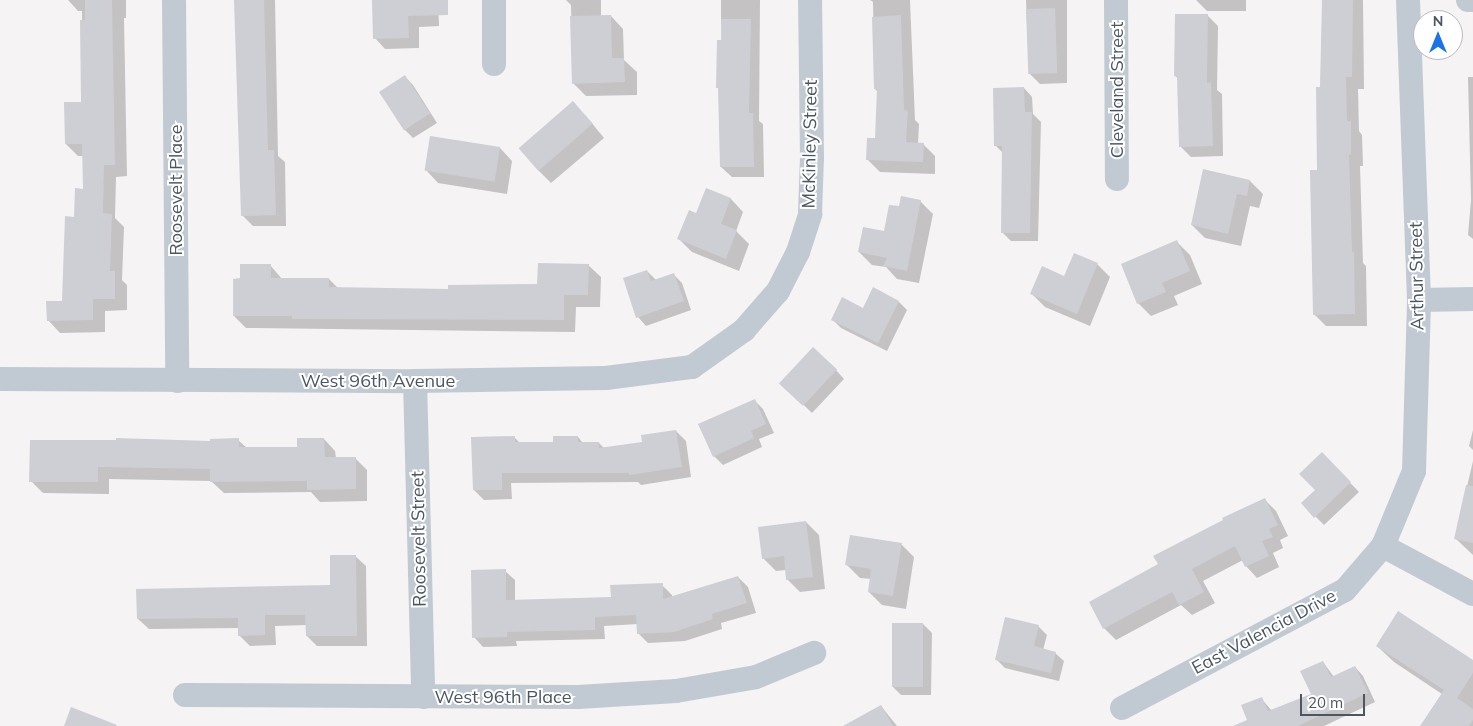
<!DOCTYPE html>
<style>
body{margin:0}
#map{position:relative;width:1473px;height:726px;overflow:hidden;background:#f5f3f3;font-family:Mulish,sans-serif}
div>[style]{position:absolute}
.shadow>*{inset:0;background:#0003}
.building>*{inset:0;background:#cdcfd5;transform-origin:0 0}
.street>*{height:24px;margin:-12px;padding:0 12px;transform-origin:12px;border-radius:12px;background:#c1cad2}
span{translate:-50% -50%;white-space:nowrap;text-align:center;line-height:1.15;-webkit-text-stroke:4px #fff;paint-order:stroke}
.street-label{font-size:18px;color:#4a5661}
.north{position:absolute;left:1413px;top:10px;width:50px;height:50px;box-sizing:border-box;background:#fff;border:1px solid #b7bbc0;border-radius:50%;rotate:0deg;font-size:14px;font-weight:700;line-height:20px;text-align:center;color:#4a5661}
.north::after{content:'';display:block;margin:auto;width:18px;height:22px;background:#1a73e8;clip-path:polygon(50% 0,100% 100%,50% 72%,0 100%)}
.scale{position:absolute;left:1300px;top:694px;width:65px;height:22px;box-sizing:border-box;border:2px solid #4a5661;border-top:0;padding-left:6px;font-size:15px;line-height:18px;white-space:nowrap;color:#4a5661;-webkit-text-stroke:4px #fff;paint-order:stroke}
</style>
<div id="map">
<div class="shadow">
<div style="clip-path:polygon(68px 0,126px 0,126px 18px,124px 18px,127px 176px,116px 177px,115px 218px,124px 227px,122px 280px,127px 285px,127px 310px,105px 311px,105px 332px,60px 333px,48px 320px,63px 302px,75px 218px,84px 190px,83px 156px,78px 156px,66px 144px,83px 103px,82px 11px,78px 11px)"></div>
<div style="clip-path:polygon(236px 0,275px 0,278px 156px,285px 162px,286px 226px,253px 226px,242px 215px)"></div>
<div style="clip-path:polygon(374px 0,438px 0,439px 26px,419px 27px,419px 48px,385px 49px,375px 38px)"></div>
<div style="clip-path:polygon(566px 0,601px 0,601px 16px,611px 16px,623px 29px,624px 60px,637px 72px,637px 95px,586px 96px,573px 83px,571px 5px)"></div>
<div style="clip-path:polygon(721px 0,760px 0,759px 121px,763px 124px,764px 177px,732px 177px,721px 167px)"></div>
<div style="clip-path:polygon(870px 0,910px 0,915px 120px,919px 124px,918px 144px,923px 144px,935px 156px,935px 174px,880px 172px,868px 160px,876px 140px,878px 92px,875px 89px,873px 2px)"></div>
<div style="clip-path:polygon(1026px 0,1067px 0,1067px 83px,1040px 84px,1029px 73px)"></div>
<div style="clip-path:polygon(1196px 0,1246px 0,1246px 11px,1207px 11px)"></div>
<div style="clip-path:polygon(1323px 0,1363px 0,1364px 89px,1358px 89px,1359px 131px,1362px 135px,1363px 166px,1360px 166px,1363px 263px,1366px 266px,1367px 326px,1326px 326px,1314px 314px)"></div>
<div style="clip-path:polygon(1208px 16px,1218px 26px,1217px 90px,1222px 94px,1223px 156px,1191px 157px,1180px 146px,1179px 79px,1175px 76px)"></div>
<div style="clip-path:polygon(404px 76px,413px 85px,437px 123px,413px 138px,405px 130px)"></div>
<div style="clip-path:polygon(1468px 77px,1473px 77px,1473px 239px,1468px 235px,1471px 200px)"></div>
<div style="clip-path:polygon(1024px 88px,1032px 97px,1033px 114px,1041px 122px,1038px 241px,1011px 241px,1002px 232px,1003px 153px,996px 146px)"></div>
<div style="clip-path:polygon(586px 116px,604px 138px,551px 183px,538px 170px)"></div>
<div style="clip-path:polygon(500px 148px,512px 161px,507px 194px,438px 183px,426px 170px)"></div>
<div style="clip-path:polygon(1250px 181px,1263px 194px,1259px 208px,1250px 206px,1241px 246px,1205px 238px,1192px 225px)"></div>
<div style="clip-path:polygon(707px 190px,731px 199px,743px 212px,736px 231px,749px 244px,739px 271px,692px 252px,679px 239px,697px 215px)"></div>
<div style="clip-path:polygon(920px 201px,933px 214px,919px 283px,897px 279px,886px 267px,872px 265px,859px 252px,885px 232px,900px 208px)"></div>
<div style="clip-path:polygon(1177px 242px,1190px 255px,1202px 284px,1174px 296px,1178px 305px,1151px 316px,1138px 303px)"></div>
<div style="clip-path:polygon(1097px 264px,1110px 277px,1090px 326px,1045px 307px,1032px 294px)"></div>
<div style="clip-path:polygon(270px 265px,282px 279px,329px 279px,338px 288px,449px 290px,539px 285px,588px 265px,601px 277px,600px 307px,576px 307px,575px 332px,246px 328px,234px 316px,241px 280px)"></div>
<div style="clip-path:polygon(647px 271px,656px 280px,673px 274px,682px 283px,691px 310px,646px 326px,638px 317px)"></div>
<div style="clip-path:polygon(899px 302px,907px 310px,887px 351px,841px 328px,833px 320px)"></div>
<div style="clip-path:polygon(836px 370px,844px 379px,812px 413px,781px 383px)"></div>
<div style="clip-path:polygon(754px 400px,763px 409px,774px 433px,759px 439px,762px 447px,723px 465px,714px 456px)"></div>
<div style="clip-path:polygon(1473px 430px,1473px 450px,1469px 446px)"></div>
<div style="clip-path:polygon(676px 431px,686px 441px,691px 477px,641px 485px,638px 482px,511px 483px,512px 499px,484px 500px,474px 490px,514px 437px,520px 443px,554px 443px,578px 437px,583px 443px,599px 443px,604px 448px,643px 443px)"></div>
<div style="clip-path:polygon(324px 439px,335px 451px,336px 458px,355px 458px,367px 470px,367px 501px,320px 502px,311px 492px,224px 493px,211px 481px,109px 479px,109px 494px,43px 493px,31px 481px,211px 442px,238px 440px,247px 448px,298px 448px)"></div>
<div style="clip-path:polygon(1322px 454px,1359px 492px,1324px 525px,1302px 503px,1316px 490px)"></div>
<div style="clip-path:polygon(1473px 461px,1473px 555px,1455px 538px)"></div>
<div style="clip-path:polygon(1265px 500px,1276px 511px,1288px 536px,1280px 540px,1283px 548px,1273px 553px,1279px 567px,1257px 578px,1246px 566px,1243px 560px,1203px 581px,1215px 603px,1192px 615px,1181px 605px,1116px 640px,1104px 628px,1160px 565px)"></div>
<div style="clip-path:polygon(806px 522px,819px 535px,825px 589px,800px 592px,787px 579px,786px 570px,776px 571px,763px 558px)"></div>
<div style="clip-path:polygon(901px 544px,914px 557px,906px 609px,882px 605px,869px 592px,871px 579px,860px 578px,847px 565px)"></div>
<div style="clip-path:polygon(355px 556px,366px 566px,367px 646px,317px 646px,307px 636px,307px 625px,275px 626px,276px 645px,250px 646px,239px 635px,239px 628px,149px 629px,138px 619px,331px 586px)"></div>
<div style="clip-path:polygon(505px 571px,515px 580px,515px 601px,612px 598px,662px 585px,672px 595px,672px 598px,738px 577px,748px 587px,756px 613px,721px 623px,722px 629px,685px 641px,648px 643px,638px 633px,638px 624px,604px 626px,605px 639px,516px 641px,517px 646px,483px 647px,474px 637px)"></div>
<div style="clip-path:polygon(923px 624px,932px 633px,931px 695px,901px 695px,892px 686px)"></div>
<div style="clip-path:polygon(1038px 626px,1047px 635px,1043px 650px,1055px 653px,1064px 661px,1059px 681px,1005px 668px,996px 659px)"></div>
<div style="clip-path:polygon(1377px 646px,1473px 661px,1473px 726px,1421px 726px,1442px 694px,1394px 662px)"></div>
<div style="clip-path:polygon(1323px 662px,1334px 677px,1355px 667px,1363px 676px,1375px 702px,1324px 726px,1243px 726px,1250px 723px,1261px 698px,1272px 711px,1313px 695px)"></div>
<div style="clip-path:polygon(881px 706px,897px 726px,859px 726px)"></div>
</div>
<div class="building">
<div style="clip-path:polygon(85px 0,112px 0,115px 165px,104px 165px,103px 213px,112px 214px,110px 271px,115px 271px,115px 299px,93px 299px,93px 320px,47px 321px,46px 301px,62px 301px,65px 216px,74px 217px,75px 188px,83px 189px,82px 144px,65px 144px,64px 102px,81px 102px,80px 20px,85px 20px)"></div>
<div style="clip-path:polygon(234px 0,264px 0,268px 150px,274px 150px,276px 215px,241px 216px)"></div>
<div style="clip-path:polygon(372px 0,448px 0,448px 15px,408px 16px,409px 38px,373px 39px)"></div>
<div style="clip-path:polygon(1322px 0,1353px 0,1352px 77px,1346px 77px,1347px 121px,1351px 121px,1351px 154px,1349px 155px,1352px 252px,1354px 252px,1355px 314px,1313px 315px,1310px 170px,1317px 170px,1316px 87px,1320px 87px)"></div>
<div style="left:1055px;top:8px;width:65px;height:29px;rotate:88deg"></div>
<div style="clip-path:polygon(1175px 14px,1208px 14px,1207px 83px,1211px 82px,1213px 146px,1179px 147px,1177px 76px,1174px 76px)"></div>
<div style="clip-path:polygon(611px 15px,612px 58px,624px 58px,625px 82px,572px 84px,570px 16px)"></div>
<div style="clip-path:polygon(901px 15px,904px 110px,908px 111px,906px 142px,924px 143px,923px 162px,866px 160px,867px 138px,875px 138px,877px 89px,874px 89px,872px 17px)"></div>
<div style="clip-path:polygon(721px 19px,751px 19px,749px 113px,753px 113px,754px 167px,720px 167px,718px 88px,716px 88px,717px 40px,721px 40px)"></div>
<div style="left:405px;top:75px;width:46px;height:31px;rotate:57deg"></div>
<div style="clip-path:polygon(1024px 87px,1025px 112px,1032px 112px,1030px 233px,1001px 233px,1002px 146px,994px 146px,993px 88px)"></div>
<div style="left:573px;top:101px;width:30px;height:72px;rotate:49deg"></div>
<div style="left:430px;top:136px;width:71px;height:35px;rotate:9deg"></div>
<div style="clip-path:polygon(1203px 169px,1250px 180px,1247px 196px,1237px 194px,1228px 234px,1191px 225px)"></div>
<div style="clip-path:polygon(706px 188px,731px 198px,721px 224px,737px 230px,726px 259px,677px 239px,689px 210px,696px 213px)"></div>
<div style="clip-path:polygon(901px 196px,921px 200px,907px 271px,883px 266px,887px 258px,858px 252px,863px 227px,884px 231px,889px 205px,899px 206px)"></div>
<div style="clip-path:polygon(1177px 240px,1190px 271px,1162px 283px,1166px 292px,1137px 304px,1121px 264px)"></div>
<div style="clip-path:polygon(1074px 253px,1098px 263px,1077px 314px,1030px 294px,1042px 266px,1064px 276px)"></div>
<div style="clip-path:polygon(538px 263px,589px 264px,588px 295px,564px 295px,564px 320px,292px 319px,292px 316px,233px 316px,233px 279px,240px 278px,240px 264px,271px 264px,271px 278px,329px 278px,329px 287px,448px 289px,448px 285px,537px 284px)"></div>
<div style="clip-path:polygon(647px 270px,651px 281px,674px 273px,684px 301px,636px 318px,623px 278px)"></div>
<div style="clip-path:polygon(873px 287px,899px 301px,878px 343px,831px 320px,842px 297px,863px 308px)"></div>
<div style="left:813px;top:347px;width:33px;height:50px;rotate:43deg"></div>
<div style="clip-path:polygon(755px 399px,766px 424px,751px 431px,754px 438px,713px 457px,698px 424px)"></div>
<div style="clip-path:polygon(676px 430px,682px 467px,629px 475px,629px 473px,502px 473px,502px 490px,473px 490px,471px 437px,515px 436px,515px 442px,553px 442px,553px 436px,578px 436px,578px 442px,599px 442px,599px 448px,642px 442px,641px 435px)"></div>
<div style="clip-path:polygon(116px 438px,210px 441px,210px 439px,239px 438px,239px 447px,297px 447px,297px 438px,324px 438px,325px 457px,356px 457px,356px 489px,307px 490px,307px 481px,210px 482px,210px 469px,98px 467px,98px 482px,29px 482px,30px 440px,116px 440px)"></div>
<div style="clip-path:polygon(1322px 452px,1351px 482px,1314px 518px,1301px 503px,1315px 490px,1299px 474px)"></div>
<div style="clip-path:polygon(1466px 485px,1473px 486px,1473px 543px,1454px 539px)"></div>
<div style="clip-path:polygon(1265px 498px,1278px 525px,1269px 529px,1273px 537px,1262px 541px,1269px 556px,1245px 567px,1235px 546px,1192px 569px,1204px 592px,1179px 605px,1172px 592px,1103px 629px,1089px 602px,1158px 564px,1153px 556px,1223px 520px,1222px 518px)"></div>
<div style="clip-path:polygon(806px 521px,813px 577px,786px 580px,784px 556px,762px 559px,758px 527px)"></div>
<div style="clip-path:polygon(850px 535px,902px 543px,893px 596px,868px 592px,871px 569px,845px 565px)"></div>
<div style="clip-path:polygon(330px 555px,356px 555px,357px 636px,306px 636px,305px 615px,265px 615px,265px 635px,238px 636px,238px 618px,137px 619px,136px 589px,330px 585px)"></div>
<div style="clip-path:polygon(506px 569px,506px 600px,611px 597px,610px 585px,663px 583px,663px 599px,738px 576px,747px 603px,712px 614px,713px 619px,674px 632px,637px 634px,636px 615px,595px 617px,595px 630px,507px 632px,507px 637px,472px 638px,471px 570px)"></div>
<div style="clip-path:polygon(1398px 611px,1473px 660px,1473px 673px,1457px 698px,1473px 709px,1473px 720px,1469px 726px,1420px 726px,1444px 690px,1376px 646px)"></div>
<div style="clip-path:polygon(1005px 617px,1039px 625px,1034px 646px,1056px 652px,1051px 673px,995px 660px)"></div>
<div style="left:892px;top:623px;width:31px;height:64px"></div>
<div style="clip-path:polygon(1323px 661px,1331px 677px,1355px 666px,1368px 693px,1298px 726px,1233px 726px,1247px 720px,1241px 705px,1262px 697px,1268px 711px,1311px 694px,1300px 671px)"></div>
<div style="clip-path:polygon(881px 705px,893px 726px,843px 726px)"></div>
<div style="clip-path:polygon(71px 707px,117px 725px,116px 726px,64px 726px)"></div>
</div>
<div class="street">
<div style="left:174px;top:0;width:381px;rotate:89.5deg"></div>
<div style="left:494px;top:0;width:64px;rotate:90deg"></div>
<div style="left:1116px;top:0;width:179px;rotate:89.7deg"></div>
<div style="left:1468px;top:0;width:5px"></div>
<div style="left:1419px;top:300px;width:54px;rotate:-1.1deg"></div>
<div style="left:0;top:379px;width:415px;rotate:0.3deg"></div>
<div style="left:415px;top:381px;width:191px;rotate:-0.9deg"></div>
<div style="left:606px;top:378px;width:87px;rotate:-7.3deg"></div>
<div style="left:692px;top:367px;width:64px;rotate:-35.4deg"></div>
<div style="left:744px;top:330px;width:52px;rotate:-48.9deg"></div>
<div style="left:778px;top:291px;width:44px;rotate:-62.9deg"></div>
<div style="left:798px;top:252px;width:40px;rotate:-72deg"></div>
<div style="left:810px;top:214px;width:56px;rotate:-88deg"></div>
<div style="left:812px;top:158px;width:158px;rotate:-90.7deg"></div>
<div style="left:415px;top:381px;width:316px;rotate:88.5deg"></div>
<div style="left:1383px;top:546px;width:102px;rotate:28.1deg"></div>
<div style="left:185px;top:695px;width:393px;rotate:0.3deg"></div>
<div style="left:578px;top:697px;width:98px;rotate:-3.5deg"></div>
<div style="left:676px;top:691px;width:81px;rotate:-9.9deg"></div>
<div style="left:756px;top:677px;width:63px;rotate:-22.5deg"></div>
<div style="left:1122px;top:708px;width:252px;rotate:-27.9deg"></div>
<div style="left:1345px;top:590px;width:58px;rotate:-49.2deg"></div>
<div style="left:1383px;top:546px;width:81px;rotate:-67.5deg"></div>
<div style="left:1414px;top:471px;width:171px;rotate:-88.3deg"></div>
<div style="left:1419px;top:300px;width:300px;rotate:-92.1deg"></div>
</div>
<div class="street-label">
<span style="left:1117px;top:90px;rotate:-90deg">Cleveland Street</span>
<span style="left:810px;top:144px;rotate:-89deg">McKinley Street</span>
<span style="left:176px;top:190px;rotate:-90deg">Roosevelt Place</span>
<span style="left:1417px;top:276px;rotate:-91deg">Arthur Street</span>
<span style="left:378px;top:381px">West 96th Avenue</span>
<span style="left:419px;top:539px;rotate:-91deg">Roosevelt Street</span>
<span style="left:1264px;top:632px;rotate:-28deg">East Valencia Drive</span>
<span style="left:503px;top:697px">West 96th Place</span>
</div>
<div class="north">N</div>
<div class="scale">20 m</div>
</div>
